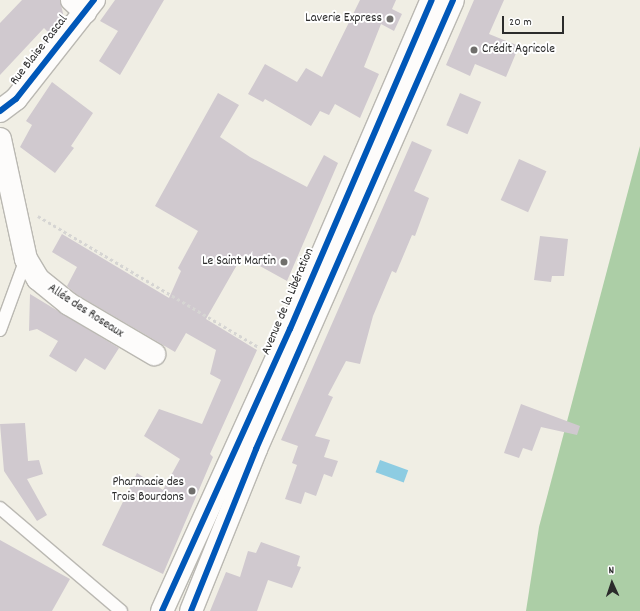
<!DOCTYPE html>
<meta charset="utf-8">
<style>
body{margin:0}
#map{position:relative;width:640px;height:611px;overflow:hidden;background:#f0eee4;font-family:Dekko,sans-serif}
div>[style]{position:absolute}
.forest>*{inset:0;background:#accea6}
.water>*{inset:0;background:#8dcce2;transform-origin:0 0}
.building>*{inset:0;background:#d0c9cf;transform-origin:0 0}
.path>*{height:2.5px;margin-top:-1.25px;transform-origin:0;background:repeating-linear-gradient(90deg,#d6d5d3 0 3px,transparent 0 6px)}
.roads{filter:drop-shadow(1px 0 #bab8b2) drop-shadow(-1px 0 #bab8b2) drop-shadow(0 1px #bab8b2) drop-shadow(0 -1px #bab8b2)}
.service>*{height:12px;margin:-6px;padding:0 6px;transform-origin:6px;border-radius:6px;background:#fdfcfb}
.minor>*{height:22px;margin:-11px;padding:0 11px;transform-origin:11px;border-radius:11px;background:#fdfcfb}
.tertiary>*{height:22px;margin:-11px;padding:0 11px;transform-origin:11px;border-radius:11px;background:#fdfcfb}
.secondary>*{height:22px;margin:-11px;padding:0 11px;transform-origin:11px;border-radius:11px;background:#fdfcfb}
.cycleway>*{height:6px;margin:-3px;padding:0 3px;transform-origin:3px;border-radius:3px;background:#0057b8}
.dots>*{width:11px;height:11px;translate:-50% -50%;box-sizing:border-box;border:2px solid #fff;border-radius:50%}
span{translate:-50% -50%;white-space:nowrap;text-align:center;line-height:1.15;-webkit-text-stroke:4px #fff;paint-order:stroke}
.poi-label{font-size:13px;color:#2b2b2b}
.right{translate:-100% -50%;text-align:right}
.left{translate:0 -50%;text-align:left}
.street-label{font-size:13px;color:#2b2b2b}
.north{position:absolute;left:592px;top:563px;width:40px;height:40px;-webkit-text-stroke:3px #fff;paint-order:stroke;rotate:357deg;font-size:11px;font-weight:700;line-height:16px;text-align:center;color:#2b2b2b}
.north::after{content:'';display:block;margin:auto;width:14px;height:18px;background:#2b2b2b;clip-path:polygon(50% 0,100% 100%,50% 72%,0 100%)}
.scale{position:absolute;left:502px;top:16px;width:62px;height:18px;box-sizing:border-box;border:2px solid #2b2b2b;border-top:0;padding-left:5px;font-size:12px;line-height:14px;white-space:nowrap;color:#2b2b2b;-webkit-text-stroke:3px #fff;paint-order:stroke}
</style>
<div id="map">
<div class="forest">
<div style="clip-path:polygon(640px 146px,640px 611px,526px 611px,539px 527px)"></div>
</div>
<div class="water">
<div style="left:380px;top:460px;width:30px;height:13px;rotate:20deg"></div>
</div>
<div class="building">
<div style="clip-path:polygon(22px 0,60px 0,64px 18px,50px 34px,44px 28px,0 75px,0 23px)"></div>
<div style="clip-path:polygon(115px 0,164px 0,120px 75px,99px 61px,118px 31px,100px 21px)"></div>
<div style="clip-path:polygon(360px 0,396px 0,392px 9px,402px 14px,394px 31px,381px 24px,364px 67px,379px 74px,360px 118px,335px 104px,329px 115px,320px 111px,311px 126px,265px 99px,263px 102px,248px 94px,265px 64px,297px 82px,306px 68px,322px 77px)"></div>
<div style="clip-path:polygon(474px 0,504px 0,489px 34px,519px 46px,506px 77px,475px 64px,470px 76px,446px 65px)"></div>
<div style="clip-path:polygon(52px 82px,93px 113px,71px 146px,74px 148px,55px 173px,20px 147px,32px 125px,26px 121px)"></div>
<div style="clip-path:polygon(218px 93px,239px 105px,220px 137px,250px 157px,307px 187px,324px 155px,338px 163px,287px 281px,242px 256px,206px 319px,257px 350px,210px 454px,213px 457px,163px 574px,102px 545px,137px 473px,163px 490px,180px 459px,144px 436px,159px 409px,202px 424px,221px 380px,210px 374px,216px 350px,186px 333px,175px 352px,76px 294px,67px 286px,77px 267px,52px 252px,62px 234px,169px 298px,181px 271px,178px 268px,198px 231px,155px 206px)"></div>
<div style="left:460px;top:93px;width:23px;height:35px;rotate:23deg"></div>
<div style="clip-path:polygon(412px 141px,432px 150px,414px 191px,429px 198px,415px 236px,412px 235px,396px 273px,392px 271px,373px 316px,360px 364px,346px 361px,328px 395px,333px 397px,315px 436px,330px 440px,324px 457px,338px 461px,332px 477px,324px 474px,316px 496px,305px 492px,301px 504px,285px 499px,297px 465px,292px 463px,298px 446px,281px 440px)"></div>
<div style="left:519px;top:159px;width:30px;height:45px;rotate:24deg"></div>
<div style="clip-path:polygon(540px 236px,568px 239px,564px 276px,552px 276px,551px 282px,534px 280px)"></div>
<div style="clip-path:polygon(30px 294px,119px 348px,105px 370px,85px 358px,76px 372px,49px 356px,58px 341px,37px 329px,29px 331px)"></div>
<div style="clip-path:polygon(521px 404px,580px 426px,577px 435px,541px 427px,532px 451px,523px 448px,519px 458px,504px 453px)"></div>
<div style="clip-path:polygon(25px 423px,28px 461px,39px 460px,43px 474px,27px 479px,47px 515px,37px 521px,4px 471px,0 424px)"></div>
<div style="clip-path:polygon(0 540px,70px 579px,52px 611px,0 611px)"></div>
<div style="clip-path:polygon(261px 542px,300px 556px,297px 566px,301px 567px,292px 588px,268px 580px,257px 611px,210px 611px,226px 572px,240px 577px,248px 551px,256px 553px)"></div>
</div>
<div class="path">
<div style="left:38px;top:216px;width:257px;rotate:30.7deg"></div>
</div>
<div class="roads">
<div class="service">
<div style="left:0;top:330px;width:76px;rotate:-69.9deg"></div>
<div style="left:0;top:508px;width:159px;rotate:40.4deg"></div>
</div>
<div class="minor">
<div style="left:72px;top:0;width:18px;rotate:43deg"></div>
<div style="left:0;top:139px;width:123px;rotate:77.8deg"></div>
<div style="left:26px;top:259px;width:23px;rotate:59deg"></div>
<div style="left:38px;top:279px;width:40px;rotate:39deg"></div>
<div style="left:69px;top:304px;width:99px;rotate:30.5deg"></div>
</div>
<div class="tertiary">
<div style="left:0;top:111px;width:20px;rotate:-37deg"></div>
<div style="left:16px;top:99px;width:126px;rotate:-51.8deg"></div>
</div>
<div class="secondary">
<div style="left:162px;top:611px;width:310px;rotate:-65.6deg"></div>
<div style="left:290px;top:329px;width:358px;rotate:-66.7deg"></div>
<div style="left:191px;top:611px;width:175px;rotate:-68.1deg"></div>
<div style="left:256px;top:449px;width:490px;rotate:-66.3deg"></div>
</div>
</div>
<div class="cycleway">
<div style="left:0;top:111px;width:20px;rotate:-37deg"></div>
<div style="left:16px;top:99px;width:126px;rotate:-51.8deg"></div>
<div style="left:162px;top:611px;width:310px;rotate:-65.6deg"></div>
<div style="left:290px;top:329px;width:358px;rotate:-66.7deg"></div>
<div style="left:191px;top:611px;width:175px;rotate:-68.1deg"></div>
<div style="left:256px;top:449px;width:490px;rotate:-66.3deg"></div>
</div>
<div class="dots">
<div style="left:390px;top:19px;background:#706f6c"></div>
<div style="left:474px;top:50px;background:#706f6c"></div>
<div style="left:284px;top:262px;background:#706f6c"></div>
<div style="left:192px;top:491px;background:#706f6c"></div>
</div>
<div class="poi-label">
<span class="right" style="left:382px;top:19px">Laverie Express</span>
<span class="left" style="left:482px;top:50px">Crédit Agricole</span>
<span class="right" style="left:276px;top:262px">Le Saint Martin</span>
<span class="right" style="left:184px;top:491px">Pharmacie des<br>Trois Bourdons</span>
</div>
<div class="street-label">
<span style="left:40px;top:51px;rotate:-52deg">Rue Blaise Pascal</span>
<span style="left:289px;top:302px;rotate:-67deg">Avenue de la Libération</span>
<span style="left:85px;top:312px;rotate:33deg">Allée des Roseaux</span>
</div>
<div class="north">N</div>
<div class="scale">20 m</div>
</div>
